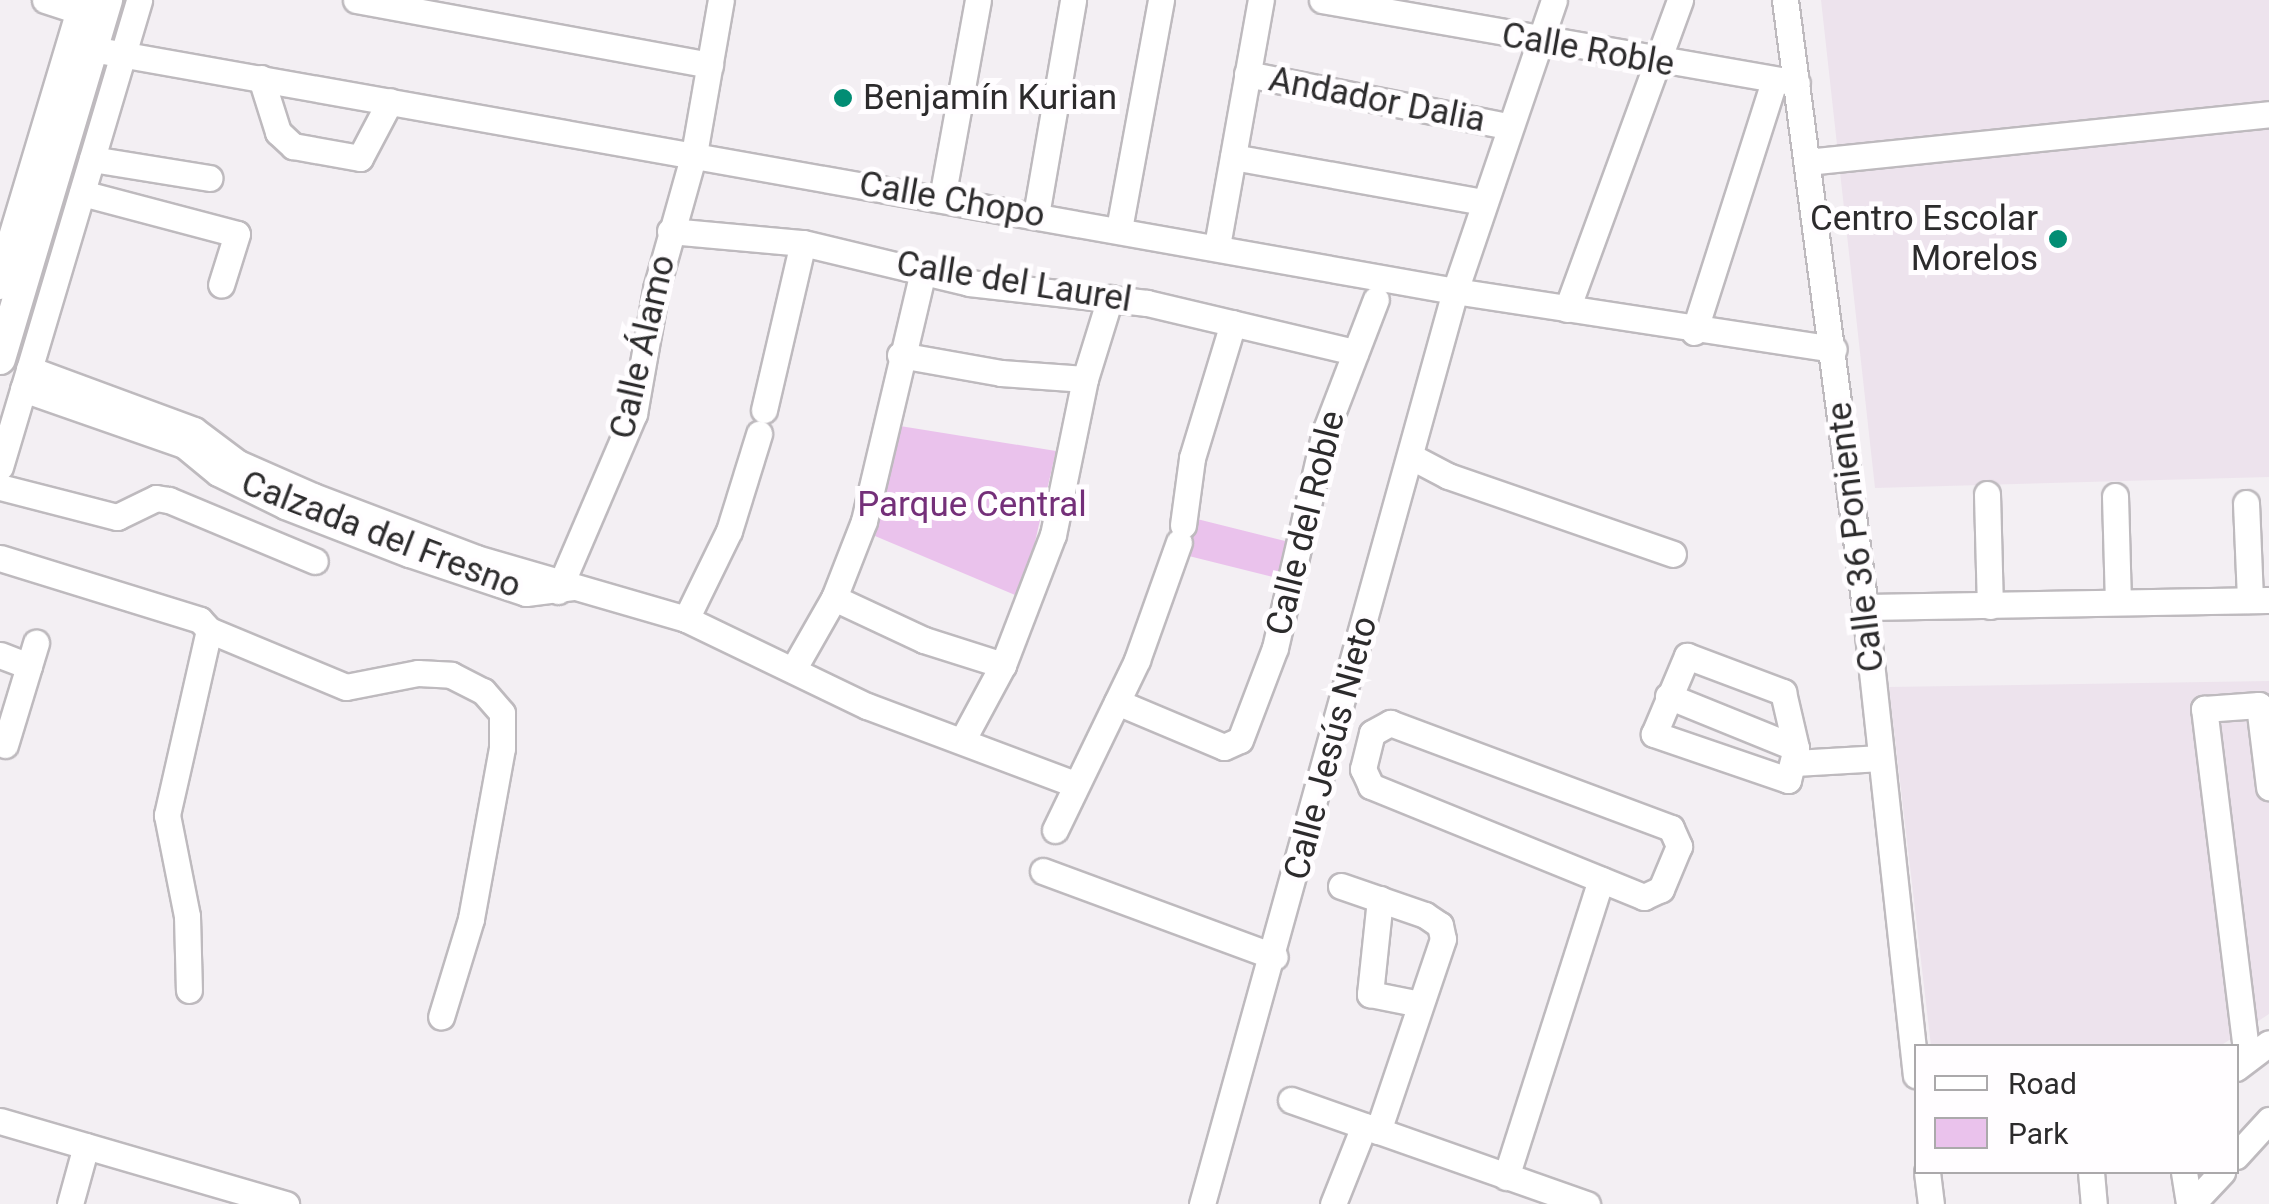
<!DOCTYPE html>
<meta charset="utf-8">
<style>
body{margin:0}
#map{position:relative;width:2269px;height:1204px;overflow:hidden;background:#f3eff3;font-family:Roboto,sans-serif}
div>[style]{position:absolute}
.built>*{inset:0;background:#ede3ed}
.green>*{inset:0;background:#eac2ec;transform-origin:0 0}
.roads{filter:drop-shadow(2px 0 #bebabe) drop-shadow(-2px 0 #bebabe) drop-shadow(0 2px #bebabe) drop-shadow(0 -2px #bebabe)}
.minor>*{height:25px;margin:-12.5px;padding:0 12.5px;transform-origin:12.5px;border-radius:12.5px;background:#fff}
.major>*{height:30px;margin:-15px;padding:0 15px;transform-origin:15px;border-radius:15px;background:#fff}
.dots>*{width:28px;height:28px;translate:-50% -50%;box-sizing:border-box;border:5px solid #fffdff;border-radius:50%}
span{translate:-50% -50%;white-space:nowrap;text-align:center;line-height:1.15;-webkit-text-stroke:10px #fffdff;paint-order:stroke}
.street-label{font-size:35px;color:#2c2b2c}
.poi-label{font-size:35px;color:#2c2b2c}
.left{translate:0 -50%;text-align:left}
.right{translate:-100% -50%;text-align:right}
.park-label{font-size:35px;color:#742f79}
.legend{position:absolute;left:1914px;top:1044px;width:325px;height:130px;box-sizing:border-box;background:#fffdff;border:2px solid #aba9ab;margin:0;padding:12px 18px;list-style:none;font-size:30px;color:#2c2b2c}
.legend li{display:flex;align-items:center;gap:20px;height:50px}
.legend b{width:50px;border:2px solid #aba9ab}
</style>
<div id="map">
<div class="built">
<div style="clip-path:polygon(1821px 0,2269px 0,2269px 477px,1875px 488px)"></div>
<div style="clip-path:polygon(2269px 681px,2269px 1014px,2220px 1046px,1931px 1046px,1889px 687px)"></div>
</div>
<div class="green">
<div style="clip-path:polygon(900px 426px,1056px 451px,1022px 598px,875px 536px)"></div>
<div style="left:1197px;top:519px;width:96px;height:38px;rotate:14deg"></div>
</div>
<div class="roads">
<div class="minor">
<div style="left:45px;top:0;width:38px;rotate:18deg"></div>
<div style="left:356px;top:0;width:360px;rotate:10.4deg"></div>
<div style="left:1322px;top:0;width:482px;rotate:9.9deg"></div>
<div style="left:1785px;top:0;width:612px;rotate:82.49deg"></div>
<div style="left:1865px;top:607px;width:471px;rotate:83.8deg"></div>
<div style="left:75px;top:46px;width:1402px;rotate:10.07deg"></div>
<div style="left:1455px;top:291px;width:383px;rotate:8.7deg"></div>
<div style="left:1247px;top:74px;width:265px;rotate:11.3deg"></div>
<div style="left:261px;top:78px;width:57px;rotate:72.5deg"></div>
<div style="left:278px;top:132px;width:21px;rotate:43deg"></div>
<div style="left:293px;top:146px;width:68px;rotate:10.2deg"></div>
<div style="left:360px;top:158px;width:64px;rotate:-62.2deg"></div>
<div style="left:1233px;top:157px;width:254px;rotate:10.2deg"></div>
<div style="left:92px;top:159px;width:119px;rotate:9.2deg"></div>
<div style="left:1807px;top:162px;width:464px;rotate:-5.9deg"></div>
<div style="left:82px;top:193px;width:160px;rotate:14.8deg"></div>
<div style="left:237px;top:234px;width:53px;rotate:107.4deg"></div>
<div style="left:942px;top:198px;width:201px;rotate:-79.7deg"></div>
<div style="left:1036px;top:215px;width:218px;rotate:-80.2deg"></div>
<div style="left:1119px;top:229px;width:233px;rotate:-79.6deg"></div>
<div style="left:670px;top:231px;width:134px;rotate:5.2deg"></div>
<div style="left:803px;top:243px;width:171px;rotate:13.5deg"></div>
<div style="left:969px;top:283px;width:179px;rotate:6.4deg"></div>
<div style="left:1147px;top:303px;width:214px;rotate:13.3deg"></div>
<div style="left:1217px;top:246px;width:250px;rotate:-79.9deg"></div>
<div style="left:1567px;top:309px;width:329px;rotate:-69.9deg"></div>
<div style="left:1694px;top:332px;width:262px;rotate:-72.3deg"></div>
<div style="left:900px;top:355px;width:103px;rotate:10.1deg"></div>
<div style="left:1001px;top:373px;width:84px;rotate:4.1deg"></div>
<div style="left:29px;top:369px;width:176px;rotate:20.3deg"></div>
<div style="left:194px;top:430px;width:55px;rotate:36.9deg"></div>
<div style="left:238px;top:463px;width:82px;rotate:23.7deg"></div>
<div style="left:313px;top:496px;width:174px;rotate:20.8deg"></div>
<div style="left:476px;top:558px;width:219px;rotate:16.2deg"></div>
<div style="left:686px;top:619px;width:201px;rotate:25.7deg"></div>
<div style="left:867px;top:706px;width:221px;rotate:20.6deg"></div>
<div style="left:23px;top:389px;width:170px;rotate:19.2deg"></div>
<div style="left:184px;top:445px;width:44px;rotate:39.5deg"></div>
<div style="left:218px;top:473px;width:75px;rotate:26.2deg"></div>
<div style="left:285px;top:506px;width:133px;rotate:21.2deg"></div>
<div style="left:409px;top:554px;width:123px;rotate:18.4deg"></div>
<div style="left:526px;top:593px;width:47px;rotate:-7.3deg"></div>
<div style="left:764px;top:410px;width:171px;rotate:-76.9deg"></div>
<div style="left:1410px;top:456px;width:43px;rotate:27.8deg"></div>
<div style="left:1448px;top:476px;width:238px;rotate:19.1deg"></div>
<div style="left:0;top:467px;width:487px;rotate:-73.4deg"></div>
<div style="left:0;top:487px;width:121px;rotate:14.4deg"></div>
<div style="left:117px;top:517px;width:43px;rotate:-26deg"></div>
<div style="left:156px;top:498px;width:13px;rotate:9deg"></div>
<div style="left:169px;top:500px;width:158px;rotate:22.7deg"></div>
<div style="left:1987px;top:494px;width:112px;rotate:88.5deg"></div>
<div style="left:2115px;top:496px;width:105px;rotate:88.4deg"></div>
<div style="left:2246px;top:503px;width:97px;rotate:87.6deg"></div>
<div style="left:1183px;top:525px;width:68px;rotate:-82.3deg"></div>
<div style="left:1192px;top:458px;width:141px;rotate:-73.1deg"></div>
<div style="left:0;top:558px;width:209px;rotate:17.2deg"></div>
<div style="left:200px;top:620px;width:13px;rotate:48deg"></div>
<div style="left:209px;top:630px;width:190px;rotate:102.8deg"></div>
<div style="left:167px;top:815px;width:103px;rotate:78.8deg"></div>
<div style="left:187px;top:916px;width:74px;rotate:88.5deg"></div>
<div style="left:558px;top:591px;width:193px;rotate:-66.8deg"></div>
<div style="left:634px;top:414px;width:127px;rotate:-80deg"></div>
<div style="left:656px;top:289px;width:140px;rotate:-74.3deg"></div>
<div style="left:694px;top:154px;width:156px;rotate:-80.1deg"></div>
<div style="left:834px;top:598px;width:99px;rotate:25deg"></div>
<div style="left:924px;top:640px;width:83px;rotate:17.6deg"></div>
<div style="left:1865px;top:607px;width:404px;rotate:-1deg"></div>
<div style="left:686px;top:619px;width:98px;rotate:-64deg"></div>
<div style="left:729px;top:531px;width:102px;rotate:-72.8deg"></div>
<div style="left:209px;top:630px;width:148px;rotate:22.6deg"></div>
<div style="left:346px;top:687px;width:73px;rotate:-11deg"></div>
<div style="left:418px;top:673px;width:33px;rotate:3deg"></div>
<div style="left:451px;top:675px;width:36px;rotate:27deg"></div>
<div style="left:483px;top:691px;width:29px;rotate:49deg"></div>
<div style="left:502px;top:713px;width:35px;rotate:90deg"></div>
<div style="left:502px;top:748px;width:174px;rotate:100.3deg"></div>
<div style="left:471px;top:919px;width:102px;rotate:107deg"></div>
<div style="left:0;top:655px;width:31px;rotate:21deg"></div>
<div style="left:1687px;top:656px;width:103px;rotate:20.6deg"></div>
<div style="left:1783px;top:692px;width:57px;rotate:76.9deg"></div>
<div style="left:1796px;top:748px;width:33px;rotate:104deg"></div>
<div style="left:1788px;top:780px;width:142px;rotate:-161.1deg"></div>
<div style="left:1654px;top:734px;width:85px;rotate:-67.1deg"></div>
<div style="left:794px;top:668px;width:81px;rotate:-60.3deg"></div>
<div style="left:834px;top:598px;width:83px;rotate:-68.7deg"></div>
<div style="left:864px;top:521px;width:256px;rotate:-76.7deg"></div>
<div style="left:1668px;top:696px;width:138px;rotate:22.1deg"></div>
<div style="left:1117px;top:702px;width:116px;rotate:22.8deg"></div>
<div style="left:1224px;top:747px;width:17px;rotate:-24deg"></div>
<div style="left:1240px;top:740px;width:98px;rotate:-69.2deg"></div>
<div style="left:1275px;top:648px;width:222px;rotate:-77deg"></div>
<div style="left:1325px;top:432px;width:142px;rotate:-69deg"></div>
<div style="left:1390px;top:723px;width:300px;rotate:20.5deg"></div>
<div style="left:1671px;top:828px;width:20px;rotate:66deg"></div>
<div style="left:1679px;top:846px;width:47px;rotate:112.7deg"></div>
<div style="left:1661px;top:889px;width:19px;rotate:155deg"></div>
<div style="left:1644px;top:897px;width:295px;rotate:-157.9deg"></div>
<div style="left:1371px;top:786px;width:19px;rotate:-115deg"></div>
<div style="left:1363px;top:769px;width:37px;rotate:-76deg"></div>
<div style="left:1372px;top:733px;width:21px;rotate:-29deg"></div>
<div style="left:962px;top:741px;width:86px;rotate:-61.7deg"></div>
<div style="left:1003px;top:665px;width:139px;rotate:-69deg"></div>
<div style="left:1053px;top:535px;width:159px;rotate:-78.4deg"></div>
<div style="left:1085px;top:379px;width:85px;rotate:-72.8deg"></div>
<div style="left:5px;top:745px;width:107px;rotate:-73.1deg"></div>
<div style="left:1795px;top:763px;width:86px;rotate:-3.3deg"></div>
<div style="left:1055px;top:830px;width:189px;rotate:-64.2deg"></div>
<div style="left:1137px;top:660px;width:125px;rotate:-70.4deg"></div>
<div style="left:1043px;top:871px;width:247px;rotate:20.3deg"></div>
<div style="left:1341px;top:886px;width:89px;rotate:19deg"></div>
<div style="left:1425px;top:915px;width:18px;rotate:34deg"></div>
<div style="left:1440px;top:925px;width:14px;rotate:78deg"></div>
<div style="left:1443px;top:939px;width:203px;rotate:108.7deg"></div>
<div style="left:1380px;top:899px;width:96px;rotate:96deg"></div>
<div style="left:1370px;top:994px;width:51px;rotate:11.3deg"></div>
<div style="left:2247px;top:1058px;width:352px;rotate:-97deg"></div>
<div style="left:2204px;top:709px;width:55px;rotate:-4.2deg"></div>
<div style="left:2259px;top:705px;width:83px;rotate:83deg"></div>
<div style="left:2236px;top:1068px;width:41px;rotate:-37.1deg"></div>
<div style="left:1291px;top:1100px;width:314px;rotate:19.4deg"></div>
<div style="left:0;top:1121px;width:298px;rotate:16.2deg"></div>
<div style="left:2236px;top:1156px;width:49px;rotate:-47.5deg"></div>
<div style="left:1927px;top:1172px;width:32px;rotate:83deg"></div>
<div style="left:2091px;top:1172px;width:32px;rotate:85deg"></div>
<div style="left:2184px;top:1172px;width:32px;rotate:81deg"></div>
<div style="left:1506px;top:1177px;width:312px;rotate:-72.3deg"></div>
<div style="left:70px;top:1204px;width:60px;rotate:-74.6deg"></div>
<div style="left:1202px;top:1204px;width:947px;rotate:-74.51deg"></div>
<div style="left:1455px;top:291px;width:307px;rotate:-71.2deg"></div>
<div style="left:1333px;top:1204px;width:84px;rotate:-68.3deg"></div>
<div style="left:2192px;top:1204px;width:44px;rotate:-46.8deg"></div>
</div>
<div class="major">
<div style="left:0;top:284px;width:296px;rotate:-73.3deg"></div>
<div style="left:0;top:359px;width:375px;rotate:-73.4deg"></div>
</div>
</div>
<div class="dots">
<div style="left:843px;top:98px;background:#028d74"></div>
<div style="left:2058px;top:239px;background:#028d74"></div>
</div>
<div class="street-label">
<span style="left:1588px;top:50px;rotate:10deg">Calle Roble</span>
<span style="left:1377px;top:100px;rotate:11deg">Andador Dalia</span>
<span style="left:952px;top:200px;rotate:10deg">Calle Chopo</span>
<span style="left:1014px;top:282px;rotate:9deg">Calle del Laurel</span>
<span style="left:643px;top:347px;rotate:-77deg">Calle Álamo</span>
<span style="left:1306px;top:523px;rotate:-76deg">Calle del Roble</span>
<span style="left:381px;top:535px;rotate:21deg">Calzada del Fresno</span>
<span style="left:1856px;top:537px;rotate:-97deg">Calle 36 Poniente</span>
<span style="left:1331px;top:748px;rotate:-75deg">Calle Jesús Nieto</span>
</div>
<div class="poi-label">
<span class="left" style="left:863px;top:98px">Benjamín Kurian</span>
<span class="right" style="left:2038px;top:239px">Centro Escolar<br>Morelos</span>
</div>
<div class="park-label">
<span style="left:972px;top:505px">Parque Central</span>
</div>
<ul class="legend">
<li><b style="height:12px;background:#fff"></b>Road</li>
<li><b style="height:28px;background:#eac2ec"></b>Park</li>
</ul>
</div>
